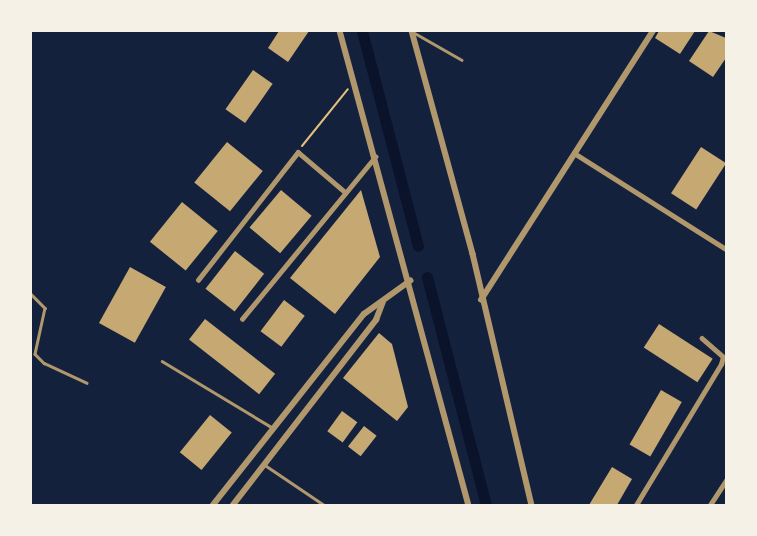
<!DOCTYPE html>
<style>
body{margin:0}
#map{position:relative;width:757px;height:536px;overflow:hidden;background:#14213d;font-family:"PT Sans Narrow",sans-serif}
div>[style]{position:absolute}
.canal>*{height:11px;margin:-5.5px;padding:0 5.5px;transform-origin:5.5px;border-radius:5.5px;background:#0b132b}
.building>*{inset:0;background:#c6a872;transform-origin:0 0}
.path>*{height:2px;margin:-1px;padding:0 1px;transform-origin:1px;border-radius:1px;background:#e5c07b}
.service>*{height:2.5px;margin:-1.25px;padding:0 1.25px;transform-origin:1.25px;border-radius:1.25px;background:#b1986c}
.minor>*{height:4.5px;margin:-2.25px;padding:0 2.25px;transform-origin:2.25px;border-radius:2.25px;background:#b1986c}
.tertiary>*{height:5.5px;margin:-2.75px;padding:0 2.75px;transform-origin:2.75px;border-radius:2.75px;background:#b1986c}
span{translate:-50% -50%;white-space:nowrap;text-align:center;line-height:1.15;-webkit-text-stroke:5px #f6f1e7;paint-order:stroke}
.frame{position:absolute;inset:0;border:32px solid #f6f1e7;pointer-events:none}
</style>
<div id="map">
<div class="canal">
<div style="left:362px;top:31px;width:222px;rotate:75.4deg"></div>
<div style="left:427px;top:277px;width:236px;rotate:75.5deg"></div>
</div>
<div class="building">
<div style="clip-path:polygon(279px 31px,309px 31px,288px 62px,268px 48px)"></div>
<div style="clip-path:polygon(659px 31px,695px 31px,680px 54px,655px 38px)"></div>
<div style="clip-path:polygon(709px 31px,726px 38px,726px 58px,713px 77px,689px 61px)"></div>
<div style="left:253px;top:70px;width:24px;height:48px;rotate:35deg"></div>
<div style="left:227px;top:142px;width:46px;height:52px;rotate:39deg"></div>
<div style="left:701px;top:147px;width:30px;height:55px;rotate:33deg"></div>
<div style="left:281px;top:190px;width:40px;height:49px;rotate:40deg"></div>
<div style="clip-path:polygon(361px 190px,380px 257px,335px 314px,290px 278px)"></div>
<div style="left:182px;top:202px;width:46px;height:51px;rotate:39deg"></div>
<div style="left:235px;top:251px;width:37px;height:48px;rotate:38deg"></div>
<div style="left:130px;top:267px;width:41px;height:64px;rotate:29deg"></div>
<div style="left:284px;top:300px;width:26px;height:39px;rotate:37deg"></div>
<div style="left:205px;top:319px;width:89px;height:26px;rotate:38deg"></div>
<div style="left:659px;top:324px;width:64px;height:28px;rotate:33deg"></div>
<div style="clip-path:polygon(379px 333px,392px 344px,408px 407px,397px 421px,343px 378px)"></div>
<div style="left:661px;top:390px;width:24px;height:63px;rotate:30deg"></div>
<div style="left:342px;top:411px;width:19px;height:25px;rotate:36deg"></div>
<div style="left:210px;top:415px;width:28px;height:48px;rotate:39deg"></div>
<div style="left:364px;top:426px;width:16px;height:26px;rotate:38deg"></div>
<div style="clip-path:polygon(612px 467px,632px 479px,617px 505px,589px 505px)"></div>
</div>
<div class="path">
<div style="left:302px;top:146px;width:73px;rotate:-51.1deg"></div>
</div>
<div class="service">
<div style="left:413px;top:32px;width:56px;rotate:29.7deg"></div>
<div style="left:31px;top:294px;width:20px;rotate:45deg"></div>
<div style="left:45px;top:308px;width:47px;rotate:102.3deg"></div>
<div style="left:35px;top:354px;width:13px;rotate:45deg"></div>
<div style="left:44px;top:363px;width:47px;rotate:24.9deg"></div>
<div style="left:162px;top:361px;width:130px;rotate:31.1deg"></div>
<div style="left:265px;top:465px;width:71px;rotate:34.1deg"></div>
</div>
<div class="minor">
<div style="left:574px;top:153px;width:180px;rotate:32.3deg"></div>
<div style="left:198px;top:280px;width:162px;rotate:-52deg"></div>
<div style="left:298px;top:152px;width:62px;rotate:40.4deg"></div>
<div style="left:242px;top:319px;width:210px;rotate:-50.6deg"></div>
<div style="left:636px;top:505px;width:165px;rotate:-58.9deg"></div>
<div style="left:721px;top:364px;width:7px;rotate:-74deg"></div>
<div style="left:723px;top:357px;width:28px;rotate:-139deg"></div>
<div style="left:710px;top:505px;width:30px;rotate:-57deg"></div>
</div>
<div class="tertiary">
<div style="left:340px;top:31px;width:491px;rotate:74.8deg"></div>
<div style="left:412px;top:31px;width:231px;rotate:74.7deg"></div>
<div style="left:473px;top:254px;width:258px;rotate:76.8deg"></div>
<div style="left:481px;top:300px;width:319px;rotate:-57.4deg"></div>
<div style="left:213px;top:505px;width:243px;rotate:-51.7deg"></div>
<div style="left:364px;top:314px;width:57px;rotate:-35.7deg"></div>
<div style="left:233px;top:505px;width:234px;rotate:-52.3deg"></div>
<div style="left:376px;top:320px;width:19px;rotate:-69deg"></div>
</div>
<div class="frame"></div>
</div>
